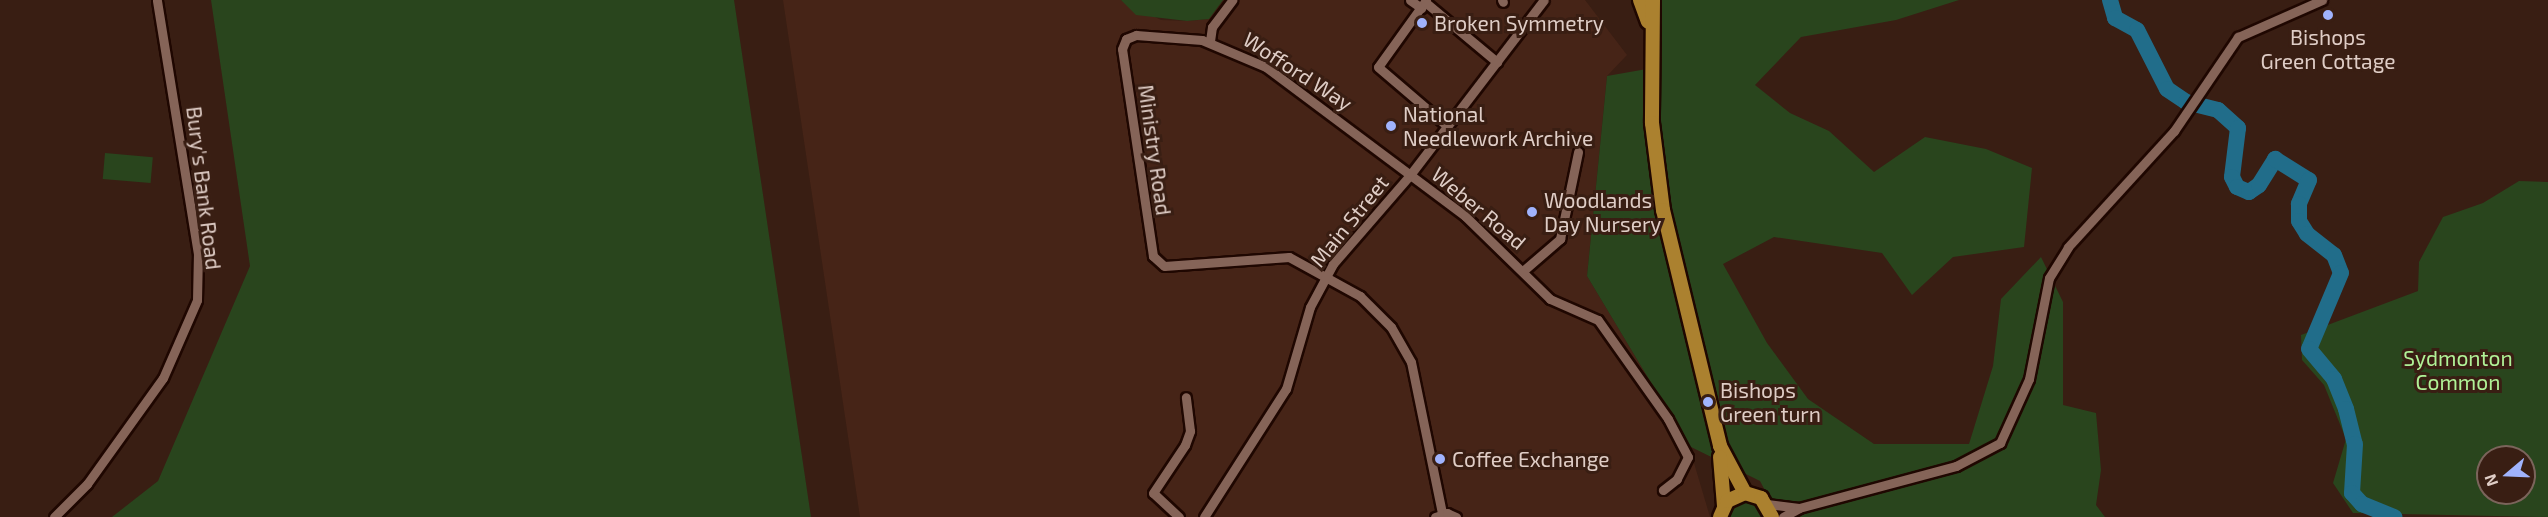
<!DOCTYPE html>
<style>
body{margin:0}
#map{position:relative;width:2548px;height:517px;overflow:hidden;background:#391e13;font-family:"Exo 2",sans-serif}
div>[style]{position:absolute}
.built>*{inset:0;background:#462417}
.green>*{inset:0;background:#29451d;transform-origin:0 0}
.river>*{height:16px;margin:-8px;padding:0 8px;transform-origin:8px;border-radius:8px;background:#216d8a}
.roads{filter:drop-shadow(2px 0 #1f0701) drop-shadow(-2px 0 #1f0701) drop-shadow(0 2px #1f0701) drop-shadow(0 -2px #1f0701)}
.minor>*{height:9px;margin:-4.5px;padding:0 4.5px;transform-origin:4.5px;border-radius:4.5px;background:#856458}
.highway>*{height:14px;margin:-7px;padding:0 7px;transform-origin:7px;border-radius:7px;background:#ab812f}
.dots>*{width:16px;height:16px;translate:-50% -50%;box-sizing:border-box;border:3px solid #391e13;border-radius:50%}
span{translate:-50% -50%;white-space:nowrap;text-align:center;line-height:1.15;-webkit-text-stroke:6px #391e13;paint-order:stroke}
.poi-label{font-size:21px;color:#dfcdc6}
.left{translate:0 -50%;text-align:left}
.street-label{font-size:21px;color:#dfcdc6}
.park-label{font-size:21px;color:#b0f297}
.north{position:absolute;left:2476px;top:445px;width:60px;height:60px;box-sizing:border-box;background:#391e13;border:2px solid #7b645b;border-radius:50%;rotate:251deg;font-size:16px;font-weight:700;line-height:24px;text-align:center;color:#dfcdc6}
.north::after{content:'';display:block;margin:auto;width:21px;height:27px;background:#a0b3fd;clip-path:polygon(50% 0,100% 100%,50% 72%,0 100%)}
</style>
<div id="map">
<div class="built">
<div style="clip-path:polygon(783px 0,1121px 0,1161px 20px,1187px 21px,1209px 19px,1224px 0,1585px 0,1627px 55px,1607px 76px,1587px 276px,1689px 446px,1710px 517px,860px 517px)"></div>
</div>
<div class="green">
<div style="clip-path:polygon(211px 0,734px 0,811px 517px,112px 517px,158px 481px,250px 266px)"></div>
<div style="clip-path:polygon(1121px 0,1223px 0,1209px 19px,1187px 21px,1136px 15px)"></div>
<div style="clip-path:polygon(1662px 0,1959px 0,1896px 20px,1801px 37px,1755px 85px,1790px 113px,1829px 131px,1874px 172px,1925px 137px,1986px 149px,2032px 168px,2024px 247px,1953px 257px,1912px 295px,1882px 253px,1774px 237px,1723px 264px,1767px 343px,1808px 399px,1874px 444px,1969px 444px,1993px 366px,2001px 299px,2041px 257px,2063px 302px,2063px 405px,2096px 413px,2101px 470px,2096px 505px,2105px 517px,1779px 517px,1760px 481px,1689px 446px,1587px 276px,1607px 76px,1658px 67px)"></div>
<div style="left:105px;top:153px;width:48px;height:26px;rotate:5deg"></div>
<div style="clip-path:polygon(evenodd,2519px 181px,2548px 182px,2548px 517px,2353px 513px,2333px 483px,2346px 439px,2324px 385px,2302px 360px,2301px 335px,2418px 291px,2419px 262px,2443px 217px,2483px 203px,2519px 181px,2488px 457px,2524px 457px,2524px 493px,2488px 493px,2488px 457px)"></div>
<div style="clip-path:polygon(1746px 500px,1760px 506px,1766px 517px,1725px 517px,1736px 503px)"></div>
</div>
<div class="river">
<div style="left:2110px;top:0;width:19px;rotate:74deg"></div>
<div style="left:2115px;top:18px;width:25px;rotate:29deg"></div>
<div style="left:2137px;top:30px;width:66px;rotate:63deg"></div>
<div style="left:2167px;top:89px;width:23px;rotate:34deg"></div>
<div style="left:2186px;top:102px;width:33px;rotate:14deg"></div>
<div style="left:2218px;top:110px;width:27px;rotate:42deg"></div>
<div style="left:2238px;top:128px;width:49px;rotate:97deg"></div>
<div style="left:2232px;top:177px;width:11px;rotate:63deg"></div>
<div style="left:2237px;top:187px;width:13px;rotate:23deg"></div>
<div style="left:2249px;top:192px;width:12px;rotate:-35deg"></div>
<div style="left:2259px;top:185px;width:31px;rotate:-58deg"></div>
<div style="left:2275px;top:159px;width:40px;rotate:32deg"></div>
<div style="left:2309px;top:180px;width:26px;rotate:113deg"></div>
<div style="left:2299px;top:204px;width:17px;rotate:90deg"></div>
<div style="left:2299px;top:221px;width:15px;rotate:58deg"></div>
<div style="left:2307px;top:234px;width:34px;rotate:38deg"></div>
<div style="left:2334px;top:255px;width:19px;rotate:69deg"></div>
<div style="left:2341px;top:273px;width:82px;rotate:112.8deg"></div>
<div style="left:2309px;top:349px;width:39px;rotate:50deg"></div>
<div style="left:2334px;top:379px;width:32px;rotate:68deg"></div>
<div style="left:2346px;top:409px;width:36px;rotate:76deg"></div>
<div style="left:2355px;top:444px;width:49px;rotate:93.5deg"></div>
<div style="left:2352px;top:493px;width:15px;rotate:48deg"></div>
<div style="left:2362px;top:504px;width:35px;rotate:22deg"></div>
</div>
<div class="roads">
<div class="minor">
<div style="left:1410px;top:0;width:14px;rotate:36deg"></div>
<div style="left:1426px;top:0;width:82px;rotate:125.6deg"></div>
<div style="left:1378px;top:67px;width:91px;rotate:40.5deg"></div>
<div style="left:1502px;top:0;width:2px;rotate:63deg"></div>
<div style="left:1425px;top:2px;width:94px;rotate:39.8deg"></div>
<div style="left:1210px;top:41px;width:14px;rotate:-82deg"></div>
<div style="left:1212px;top:27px;width:34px;rotate:-53deg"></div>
<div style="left:1524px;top:270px;width:48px;rotate:-40.7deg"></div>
<div style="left:1560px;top:239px;width:89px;rotate:-78.3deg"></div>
<div style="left:1767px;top:504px;width:32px;rotate:7deg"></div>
<div style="left:1442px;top:513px;width:154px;rotate:-101.6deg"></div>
<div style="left:1411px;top:362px;width:40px;rotate:-119.7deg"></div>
<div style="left:1391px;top:327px;width:44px;rotate:-135deg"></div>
<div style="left:1360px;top:296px;width:81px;rotate:-151.2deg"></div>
<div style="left:1289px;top:257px;width:125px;rotate:175.9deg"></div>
<div style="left:1164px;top:266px;width:15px;rotate:-138deg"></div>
<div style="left:1153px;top:256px;width:209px;rotate:-98.5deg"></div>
<div style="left:1122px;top:49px;width:11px;rotate:-68deg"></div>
<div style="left:1126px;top:39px;width:11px;rotate:-22deg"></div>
<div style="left:1136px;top:35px;width:66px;rotate:4.3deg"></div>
<div style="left:1202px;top:40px;width:69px;rotate:22.9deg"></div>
<div style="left:1266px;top:67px;width:249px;rotate:36.8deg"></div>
<div style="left:1465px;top:216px;width:119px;rotate:44.3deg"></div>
<div style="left:1550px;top:299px;width:52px;rotate:23.6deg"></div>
<div style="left:1598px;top:320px;width:121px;rotate:54.7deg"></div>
<div style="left:1668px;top:419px;width:43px;rotate:62.2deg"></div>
<div style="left:1688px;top:457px;width:25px;rotate:117deg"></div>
<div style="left:1677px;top:479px;width:18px;rotate:142deg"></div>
<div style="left:54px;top:517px;width:47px;rotate:-45deg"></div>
<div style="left:87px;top:484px;width:130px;rotate:-54.4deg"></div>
<div style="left:163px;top:378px;width:85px;rotate:-66.4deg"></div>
<div style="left:197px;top:300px;width:46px;rotate:-88.8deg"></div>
<div style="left:198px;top:254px;width:257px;rotate:-99.2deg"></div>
<div style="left:1179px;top:517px;width:35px;rotate:-137deg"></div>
<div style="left:1153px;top:493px;width:58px;rotate:-56.3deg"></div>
<div style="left:1185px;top:445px;width:15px;rotate:-70deg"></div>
<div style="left:1190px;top:431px;width:34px;rotate:-97deg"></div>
<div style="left:1204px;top:517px;width:152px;rotate:-57.4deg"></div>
<div style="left:1286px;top:389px;width:85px;rotate:-73.7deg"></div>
<div style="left:1310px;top:307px;width:49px;rotate:-61.9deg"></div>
<div style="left:1333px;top:264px;width:118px;rotate:-49.1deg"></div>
<div style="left:1410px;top:175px;width:220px;rotate:-52.6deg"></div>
<div style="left:1435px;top:517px;width:13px;rotate:-18deg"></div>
<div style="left:1447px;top:513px;width:10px;rotate:24deg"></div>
<div style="left:1783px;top:517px;width:18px;rotate:-29deg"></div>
<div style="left:1799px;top:508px;width:163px;rotate:-15deg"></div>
<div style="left:1956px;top:466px;width:50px;rotate:-27.6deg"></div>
<div style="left:2000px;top:443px;width:70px;rotate:-65.6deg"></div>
<div style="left:2029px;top:379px;width:103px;rotate:-78.8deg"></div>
<div style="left:2049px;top:278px;width:36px;rotate:-58deg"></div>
<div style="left:2068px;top:247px;width:157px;rotate:-47.6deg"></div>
<div style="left:2174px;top:131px;width:114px;rotate:-55.8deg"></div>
<div style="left:2238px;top:37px;width:92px;rotate:-23.8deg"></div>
</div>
<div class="highway">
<div style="left:1640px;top:0;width:23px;rotate:70deg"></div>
<div style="left:1653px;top:0;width:123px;rotate:90.5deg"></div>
<div style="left:1652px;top:123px;width:88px;rotate:82.8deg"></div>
<div style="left:1663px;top:210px;width:243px;rotate:76.4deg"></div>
<div style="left:1720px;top:446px;width:53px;rotate:62deg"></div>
<div style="left:1720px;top:457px;width:49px;rotate:85.3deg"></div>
<div style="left:1720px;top:517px;width:17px;rotate:-66deg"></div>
<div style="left:1727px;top:501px;width:20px;rotate:-24deg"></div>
<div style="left:1745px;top:493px;width:17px;rotate:17deg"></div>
<div style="left:1761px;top:498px;width:22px;rotate:60deg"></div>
</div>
</div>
<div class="dots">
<div style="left:2328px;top:15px;background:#a0b3fd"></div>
<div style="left:1422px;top:23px;background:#a0b3fd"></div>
<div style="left:1391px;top:126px;background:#a0b3fd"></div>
<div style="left:1532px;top:212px;background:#a0b3fd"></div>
<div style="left:1708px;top:402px;background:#a0b3fd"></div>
<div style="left:1440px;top:459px;background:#a0b3fd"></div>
</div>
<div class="poi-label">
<span class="left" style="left:1434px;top:23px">Broken Symmetry</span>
<span style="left:2328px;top:49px">Bishops<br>Green Cottage</span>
<span class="left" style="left:1403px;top:126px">National<br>Needlework Archive</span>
<span class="left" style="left:1544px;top:212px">Woodlands<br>Day Nursery</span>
<span class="left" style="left:1720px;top:402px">Bishops<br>Green turn</span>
<span class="left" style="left:1452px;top:459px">Coffee Exchange</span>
</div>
<div class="street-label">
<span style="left:1298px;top:71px;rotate:33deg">Wofford Way</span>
<span style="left:1155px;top:150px;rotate:82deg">Ministry Road</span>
<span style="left:204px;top:188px;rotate:83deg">Bury's Bank Road</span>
<span style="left:1479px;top:208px;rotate:40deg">Weber Road</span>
<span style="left:1349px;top:221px;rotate:-51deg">Main Street</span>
</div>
<div class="park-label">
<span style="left:2458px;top:370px">Sydmonton<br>Common</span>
</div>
<div class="north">N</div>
</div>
